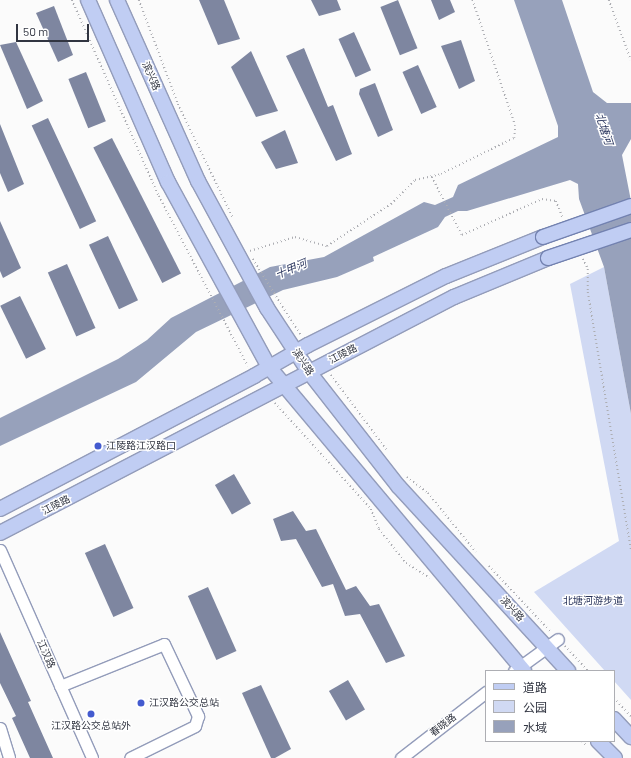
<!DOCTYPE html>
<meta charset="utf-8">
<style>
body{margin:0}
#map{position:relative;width:631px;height:758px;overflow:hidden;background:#fbfbfb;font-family:Barlow,"Noto Sans SC",sans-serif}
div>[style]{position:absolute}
.green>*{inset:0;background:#d0d9f3}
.water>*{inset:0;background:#97a1bb}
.building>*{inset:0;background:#7e86a0;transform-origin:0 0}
.path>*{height:1.5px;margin-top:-0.75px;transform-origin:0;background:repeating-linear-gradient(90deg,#adaeb3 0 1px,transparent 0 4px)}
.roads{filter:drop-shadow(1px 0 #939cba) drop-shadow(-1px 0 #939cba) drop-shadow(0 1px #939cba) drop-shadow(0 -1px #939cba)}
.minor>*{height:11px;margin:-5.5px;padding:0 5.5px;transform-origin:5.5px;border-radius:5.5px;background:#fff}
.major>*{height:14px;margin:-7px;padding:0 7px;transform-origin:7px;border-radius:7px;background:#c0cdf3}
.path-bridge>*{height:1.5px;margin-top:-0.75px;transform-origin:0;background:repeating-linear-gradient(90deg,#adaeb3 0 1px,transparent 0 4px)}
.bridges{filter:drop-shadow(1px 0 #7382b0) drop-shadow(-1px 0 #7382b0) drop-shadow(0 1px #7382b0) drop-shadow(0 -1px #7382b0)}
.major-bridge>*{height:14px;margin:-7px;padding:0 7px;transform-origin:7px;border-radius:7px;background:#c0cdf3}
.dots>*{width:11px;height:11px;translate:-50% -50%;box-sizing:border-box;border:2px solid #fff;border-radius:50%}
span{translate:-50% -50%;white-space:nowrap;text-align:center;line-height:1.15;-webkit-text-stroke:3px #fff;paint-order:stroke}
.street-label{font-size:10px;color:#313541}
.poi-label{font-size:10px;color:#313541}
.left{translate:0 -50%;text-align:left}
.park-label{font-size:10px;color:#28335a}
.water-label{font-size:11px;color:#2d3860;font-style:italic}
.legend{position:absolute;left:485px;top:670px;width:130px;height:72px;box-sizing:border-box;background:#fff;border:1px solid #adaeb3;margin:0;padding:5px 7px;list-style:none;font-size:12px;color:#313541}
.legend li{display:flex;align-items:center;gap:8px;height:20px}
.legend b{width:20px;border:1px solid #adaeb3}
.scale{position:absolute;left:16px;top:24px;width:73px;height:18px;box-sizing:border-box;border:2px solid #313541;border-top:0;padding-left:5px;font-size:12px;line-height:14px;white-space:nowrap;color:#313541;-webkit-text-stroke:3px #fff;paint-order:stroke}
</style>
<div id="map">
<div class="green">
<div style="clip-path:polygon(604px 267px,631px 414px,631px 700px,614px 681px,614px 671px,605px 671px,534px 592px,619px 541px,570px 284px)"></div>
</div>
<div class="water">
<div style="clip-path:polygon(514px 0,562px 0,593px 92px,607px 103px,631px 103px,631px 139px,622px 155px,631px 201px,631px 414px,604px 267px,579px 199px,578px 184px,570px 180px,467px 211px,458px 211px,445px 217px,438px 227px,373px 257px,374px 261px,337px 277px,283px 290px,196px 332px,136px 382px,0 446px,0 418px,118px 359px,147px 340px,171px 318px,270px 267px,324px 257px,424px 202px,435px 205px,453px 197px,458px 185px,558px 137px,558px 126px)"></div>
</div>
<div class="building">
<div style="clip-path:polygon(199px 0,224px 0,240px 39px,218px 45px)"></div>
<div style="clip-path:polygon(311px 0,337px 0,341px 10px,319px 16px)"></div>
<div style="left:398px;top:0;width:52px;height:19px;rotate:68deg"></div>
<div style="clip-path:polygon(431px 0,450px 0,455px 12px,439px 20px)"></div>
<div style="clip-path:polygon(54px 6px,73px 55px,58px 62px,36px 13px)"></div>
<div style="left:354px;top:32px;width:42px;height:17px;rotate:66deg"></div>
<div style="clip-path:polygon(461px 40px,475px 81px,459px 89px,441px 46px)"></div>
<div style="clip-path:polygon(16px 42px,43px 101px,27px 109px,0 45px)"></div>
<div style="clip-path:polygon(304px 48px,328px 107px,333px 105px,352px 154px,336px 161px,286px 56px)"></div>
<div style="clip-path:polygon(251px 51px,278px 111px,256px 117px,231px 67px)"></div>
<div style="left:418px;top:65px;width:46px;height:17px;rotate:66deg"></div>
<div style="left:86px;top:72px;width:53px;height:19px;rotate:68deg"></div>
<div style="clip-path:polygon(375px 83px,393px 130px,378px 137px,359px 94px,360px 89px)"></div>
<div style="left:48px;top:118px;width:114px;height:18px;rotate:65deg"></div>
<div style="clip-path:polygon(0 124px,24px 184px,8px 192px,0 173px)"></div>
<div style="clip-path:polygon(285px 130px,298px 163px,276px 169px,261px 142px)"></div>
<div style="left:112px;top:138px;width:152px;height:21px;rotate:63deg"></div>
<div style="clip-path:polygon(0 221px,21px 268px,3px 278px,0 271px)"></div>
<div style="left:108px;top:236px;width:71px;height:21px;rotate:65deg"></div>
<div style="left:67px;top:264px;width:70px;height:21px;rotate:66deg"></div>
<div style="left:20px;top:296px;width:59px;height:22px;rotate:64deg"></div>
<div style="left:234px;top:474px;width:34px;height:22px;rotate:60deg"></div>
<div style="clip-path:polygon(293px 511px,306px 531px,316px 529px,346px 590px,356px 586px,370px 606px,379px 604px,405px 656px,386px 663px,360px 614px,345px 616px,333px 584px,322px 587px,296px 539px,281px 541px,273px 519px)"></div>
<div style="left:105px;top:544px;width:70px;height:22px;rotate:66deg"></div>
<div style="left:208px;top:587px;width:70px;height:22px;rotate:66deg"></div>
<div style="clip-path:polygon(0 632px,31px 701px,28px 702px,53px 758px,30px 758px,12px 718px,16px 716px,0 683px)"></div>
<div style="left:348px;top:680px;width:34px;height:22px;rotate:60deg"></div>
<div style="clip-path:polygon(261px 685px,291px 749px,275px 758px,271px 758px,242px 693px)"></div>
</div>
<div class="path">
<div style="left:72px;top:0;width:214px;rotate:66.1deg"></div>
<div style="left:159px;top:196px;width:192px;rotate:62.4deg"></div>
<div style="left:139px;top:0;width:111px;rotate:69.4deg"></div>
<div style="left:178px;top:104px;width:127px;rotate:64.2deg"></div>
<div style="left:609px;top:0;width:64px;rotate:69.9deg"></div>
<div style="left:432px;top:177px;width:65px;rotate:62.7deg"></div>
<div style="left:462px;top:235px;width:88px;rotate:-24.2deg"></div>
<div style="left:542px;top:199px;width:14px;rotate:8deg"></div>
<div style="left:556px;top:201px;width:18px;rotate:68deg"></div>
<div style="left:250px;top:251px;width:47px;rotate:-17.3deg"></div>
<div style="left:295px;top:237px;width:33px;rotate:16deg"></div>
<div style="left:327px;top:246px;width:77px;rotate:-33.3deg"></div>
<div style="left:391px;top:204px;width:34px;rotate:-45deg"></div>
<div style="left:415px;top:180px;width:27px;rotate:-13deg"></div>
<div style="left:441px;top:174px;width:81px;rotate:-26.3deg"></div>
<div style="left:514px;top:138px;width:12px;rotate:-85deg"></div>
<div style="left:515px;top:126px;width:133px;rotate:-108.8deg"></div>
<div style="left:583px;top:259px;width:11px;rotate:63deg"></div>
<div style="left:588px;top:269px;width:23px;rotate:90deg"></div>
<div style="left:588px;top:292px;width:262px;rotate:80.5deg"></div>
<div style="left:291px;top:320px;width:18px;rotate:56deg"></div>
<div style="left:331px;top:375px;width:94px;rotate:53.3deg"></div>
<div style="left:275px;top:403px;width:143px;rotate:47.8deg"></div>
<div style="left:371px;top:509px;width:22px;rotate:68deg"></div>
<div style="left:379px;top:529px;width:43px;rotate:51.5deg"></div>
<div style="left:406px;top:563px;width:28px;rotate:32deg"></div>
<div style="left:407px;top:477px;width:26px;rotate:37deg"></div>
<div style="left:428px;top:493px;width:76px;rotate:50.9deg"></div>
<div style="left:489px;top:566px;width:91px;rotate:46.8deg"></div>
<div style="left:565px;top:646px;width:34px;rotate:47deg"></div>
<div style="left:614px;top:698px;width:25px;rotate:47deg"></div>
<div style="left:582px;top:741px;width:6px;rotate:45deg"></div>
</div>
<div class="roads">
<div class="minor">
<div style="left:0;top:550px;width:227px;rotate:66.1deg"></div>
<div style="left:514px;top:671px;width:54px;rotate:-36deg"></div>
<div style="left:60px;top:686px;width:112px;rotate:-22deg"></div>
<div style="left:164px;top:644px;width:80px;rotate:64.7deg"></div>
<div style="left:198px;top:716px;width:10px;rotate:107deg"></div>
<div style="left:195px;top:726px;width:72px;rotate:153.8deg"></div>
<div style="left:0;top:728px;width:31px;rotate:73deg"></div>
<div style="left:401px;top:758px;width:108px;rotate:-37.8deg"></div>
</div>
<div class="major">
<div style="left:88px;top:0;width:199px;rotate:66.3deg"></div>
<div style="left:168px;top:182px;width:211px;rotate:61.4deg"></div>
<div style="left:269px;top:367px;width:397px;rotate:50deg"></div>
<div style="left:117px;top:0;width:198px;rotate:65.9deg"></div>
<div style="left:198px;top:181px;width:145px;rotate:61.5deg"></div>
<div style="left:267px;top:308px;width:77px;rotate:56.7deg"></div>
<div style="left:309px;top:372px;width:146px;rotate:52deg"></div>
<div style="left:399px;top:487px;width:250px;rotate:47.4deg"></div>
<div style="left:0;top:509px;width:287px;rotate:-27.6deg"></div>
<div style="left:254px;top:376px;width:62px;rotate:-29.9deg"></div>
<div style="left:308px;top:345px;width:154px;rotate:-26.6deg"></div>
<div style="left:446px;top:276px;width:105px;rotate:-21.9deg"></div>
<div style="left:0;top:533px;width:512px;rotate:-27.47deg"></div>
<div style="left:454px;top:297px;width:102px;rotate:-22.5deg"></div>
<div style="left:614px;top:719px;width:25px;rotate:47deg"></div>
<div style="left:598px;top:741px;width:24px;rotate:45deg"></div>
</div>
</div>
<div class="path-bridge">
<div style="left:253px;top:259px;width:72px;rotate:58.1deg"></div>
</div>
<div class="bridges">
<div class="major-bridge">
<div style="left:543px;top:237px;width:93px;rotate:-19.4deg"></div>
<div style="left:548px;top:258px;width:88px;rotate:-18.6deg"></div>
</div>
</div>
<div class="dots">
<div style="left:98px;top:446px;background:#445bcf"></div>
<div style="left:141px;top:703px;background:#445bcf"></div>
<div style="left:91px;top:714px;background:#445bcf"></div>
</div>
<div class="street-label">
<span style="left:151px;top:76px;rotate:66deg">滨兴路</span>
<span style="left:343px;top:354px;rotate:-27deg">江陵路</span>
<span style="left:303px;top:362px;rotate:56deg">滨兴路</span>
<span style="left:56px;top:505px;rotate:-27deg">江陵路</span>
<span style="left:512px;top:609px;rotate:47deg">滨兴路</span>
<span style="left:46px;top:654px;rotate:66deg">江汉路</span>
<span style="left:443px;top:725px;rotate:-38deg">春晓路</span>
</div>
<div class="poi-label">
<span class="left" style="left:106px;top:446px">江陵路江汉路口</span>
<span class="left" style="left:149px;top:703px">江汉路公交总站</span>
<span style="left:91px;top:726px">江汉路公交总站外</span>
</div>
<div class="park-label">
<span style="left:593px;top:601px">北塘河游步道</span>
</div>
<div class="water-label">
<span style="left:604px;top:129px;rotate:72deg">北塘河</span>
<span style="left:291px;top:269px;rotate:-23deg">十甲河</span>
</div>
<ul class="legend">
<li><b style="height:5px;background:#c0cdf3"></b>道路</li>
<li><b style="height:11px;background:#d0d9f3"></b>公园</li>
<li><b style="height:11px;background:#97a1bb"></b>水域</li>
</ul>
<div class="scale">50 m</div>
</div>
